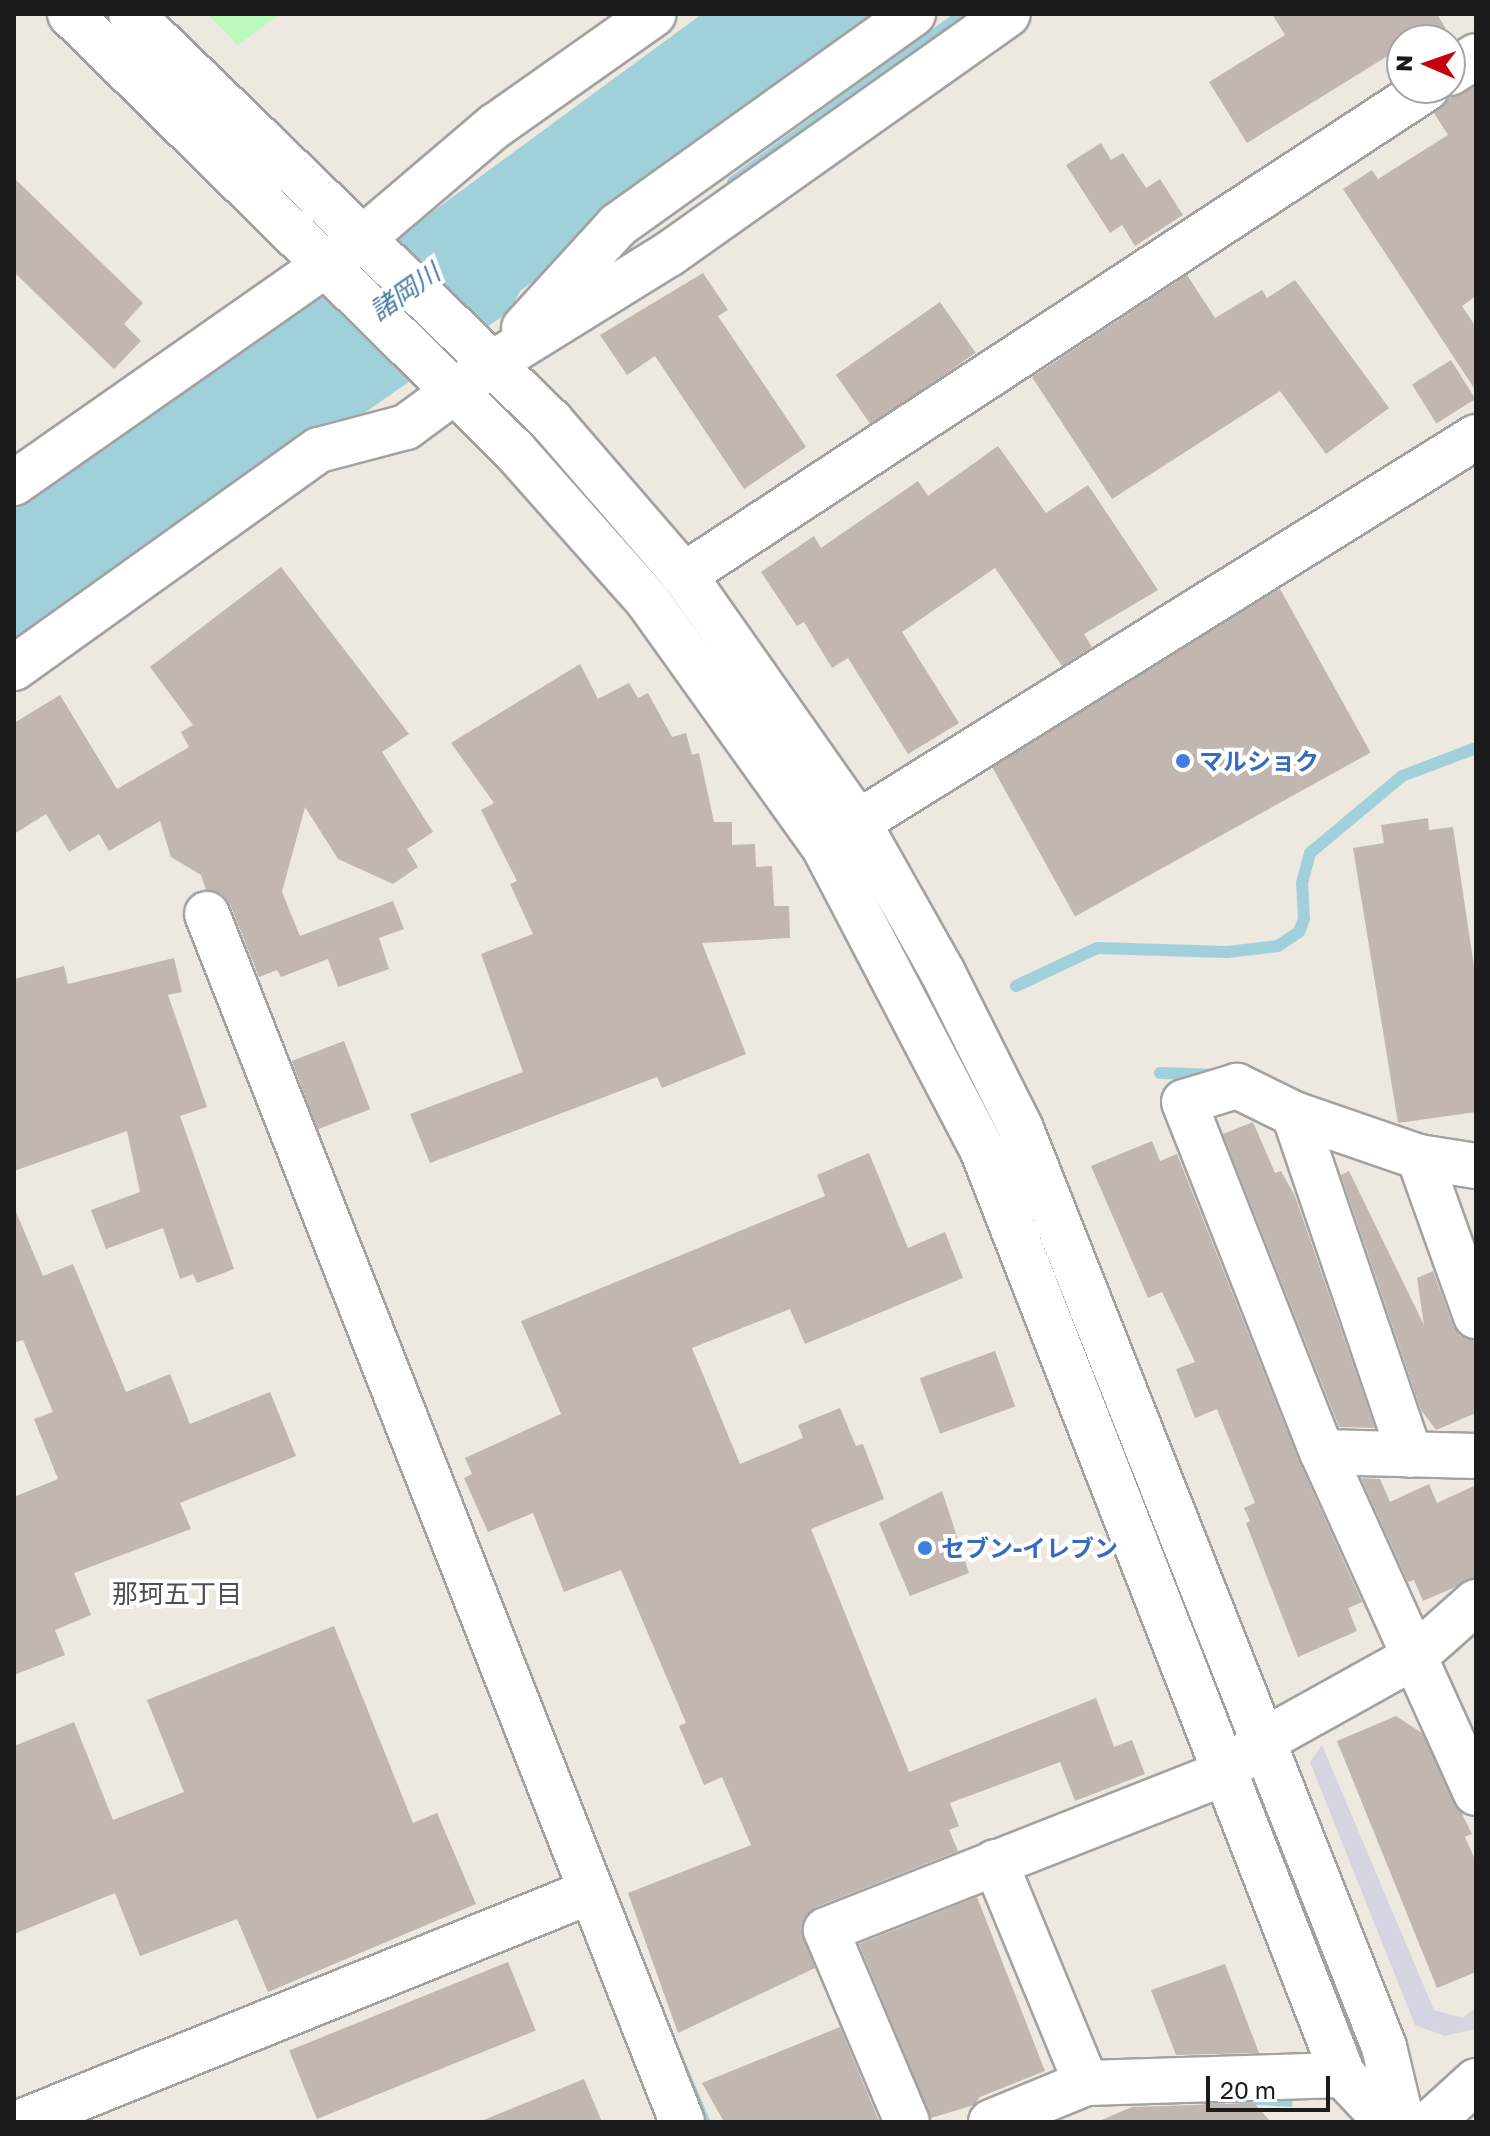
<!DOCTYPE html>
<meta charset="utf-8">
<style>
body{margin:0}
#map{position:relative;width:1490px;height:2136px;overflow:hidden;background:#ede8e0;font-family:"Golos Text","Noto Sans JP",sans-serif}
div>[style]{position:absolute}
.park>*{inset:0;background:#bbf9bc}
.plaza>*{inset:0;background:#d5d5e2}
.water>*{inset:0;background:#a0d1db}
.stream>*{height:12px;margin:-6px;padding:0 6px;transform-origin:6px;border-radius:6px;background:#a0d1db}
.building>*{inset:0;background:#c1b7b0;transform-origin:0 0}
.roads{filter:drop-shadow(2px 0 #a2a2a2) drop-shadow(-2px 0 #a2a2a2) drop-shadow(0 2px #a2a2a2) drop-shadow(0 -2px #a2a2a2)}
.minor>*{height:44px;margin:-22px;padding:0 22px;transform-origin:22px;border-radius:22px;background:#fff}
.tertiary>*{height:44px;margin:-22px;padding:0 22px;transform-origin:22px;border-radius:22px;background:#fff}
.dots>*{width:22px;height:22px;translate:-50% -50%;box-sizing:border-box;border:4px solid #fff;border-radius:50%}
span{translate:-50% -50%;white-space:nowrap;text-align:center;line-height:1.15;-webkit-text-stroke:8px #fff;paint-order:stroke}
.shop-label{font-size:24px;color:#366cbe;font-weight:700}
.left{translate:0 -50%;text-align:left}
.water-label{font-size:26px;color:#467aa1;font-style:italic}
.neighbourhood-label{font-size:26px;color:#4e4e4e}
.frame{position:absolute;inset:0;border:16px solid #1b1b1b;pointer-events:none}
.north{position:absolute;left:1386px;top:24px;width:80px;height:80px;box-sizing:border-box;background:#fff;border:2px solid #a4a4a4;border-radius:50%;rotate:272deg;font-size:22px;font-weight:700;line-height:32px;text-align:center;color:#1b1b1b}
.north::after{content:'';display:block;margin:auto;width:28px;height:36px;background:#c5010c;clip-path:polygon(50% 0,100% 100%,50% 72%,0 100%)}
.scale{position:absolute;left:1206px;top:2076px;width:124px;height:36px;box-sizing:border-box;border:4px solid #1b1b1b;border-top:0;padding-left:10px;font-size:24px;line-height:28px;white-space:nowrap;color:#1b1b1b;-webkit-text-stroke:6px #fff;paint-order:stroke}
</style>
<div id="map">
<div class="park">
<div style="clip-path:polygon(207px 14px,280px 14px,238px 45px)"></div>
</div>
<div class="plaza">
<div style="clip-path:polygon(1322px 1745px,1434px 2010px,1463px 2018px,1476px 2007px,1475px 2029px,1445px 2036px,1415px 2025px,1310px 1762px)"></div>
</div>
<div class="water">
<div style="clip-path:polygon(702px 14px,905px 14px,520px 291px,510px 311px,360px 416px,317px 437px,14px 650px,14px 502px,413px 226px)"></div>
<div style="clip-path:polygon(656px 1993px,710px 2120px,715px 2122px,700px 2122px,646px 1997px)"></div>
<div style="clip-path:polygon(1293px 2093px,1292px 2107px,1226px 2103px,1208px 2122px,1188px 2122px,1206px 2101px)"></div>
</div>
<div class="stream">
<div style="left:733px;top:182px;width:285px;rotate:-36.1deg"></div>
<div style="left:1016px;top:986px;width:89px;rotate:-25.1deg"></div>
<div style="left:1097px;top:948px;width:130px;rotate:1.8deg"></div>
<div style="left:1227px;top:952px;width:51px;rotate:-6.7deg"></div>
<div style="left:1278px;top:946px;width:25px;rotate:-34deg"></div>
<div style="left:1299px;top:932px;width:14px;rotate:-69deg"></div>
<div style="left:1304px;top:919px;width:36px;rotate:-93deg"></div>
<div style="left:1302px;top:883px;width:31px;rotate:-75deg"></div>
<div style="left:1310px;top:853px;width:120px;rotate:-39.9deg"></div>
<div style="left:1402px;top:776px;width:79px;rotate:-20.7deg"></div>
<div style="left:1160px;top:1073px;width:56px;rotate:2deg"></div>
</div>
<div class="building">
<div style="clip-path:polygon(1272px 14px,1437px 14px,1453px 41px,1402px 40px,1402px 64px,1394px 52px,1247px 143px,1209px 82px,1285px 35px)"></div>
<div style="clip-path:polygon(1476px 86px,1476px 296px,1462px 306px,1476px 327px,1476px 391px,1343px 189px,1372px 170px,1378px 179px,1448px 135px,1434px 113px,1450px 98px)"></div>
<div style="clip-path:polygon(1101px 143px,1111px 160px,1123px 153px,1146px 188px,1160px 179px,1183px 215px,1135px 246px,1122px 225px,1110px 233px,1066px 165px)"></div>
<div style="clip-path:polygon(14px 178px,143px 303px,124px 324px,141px 341px,114px 369px,14px 272px)"></div>
<div style="clip-path:polygon(703px 273px,728px 310px,718px 316px,806px 447px,744px 489px,655px 356px,627px 375px,600px 335px)"></div>
<div style="clip-path:polygon(1187px 275px,1215px 318px,1262px 290px,1267px 298px,1295px 280px,1389px 408px,1326px 454px,1280px 391px,1112px 499px,1032px 377px)"></div>
<div style="left:940px;top:302px;width:62px;height:127px;rotate:55deg"></div>
<div style="left:1451px;top:360px;width:46px;height:46px;rotate:58deg"></div>
<div style="clip-path:polygon(998px 446px,1046px 513px,1088px 485px,1158px 590px,1084px 634px,1092px 647px,1062px 666px,995px 568px,902px 632px,959px 723px,908px 754px,848px 658px,832px 668px,804px 622px,797px 626px,761px 572px,814px 536px,821px 548px,918px 481px,928px 496px)"></div>
<div style="clip-path:polygon(281px 567px,409px 734px,382px 752px,433px 832px,407px 849px,418px 867px,393px 884px,338px 859px,305px 807px,282px 892px,300px 936px,393px 901px,404px 929px,379px 938px,389px 969px,338px 987px,328px 959px,281px 977px,277px 970px,259px 977px,230px 904px,222px 894px,206px 890px,201px 875px,171px 857px,160px 821px,109px 851px,99px 834px,69px 852px,46px 814px,14px 834px,14px 723px,60px 695px,117px 789px,189px 747px,181px 732px,193px 725px,150px 667px)"></div>
<div style="left:1280px;top:589px;width:187px;height:338px;rotate:61deg"></div>
<div style="clip-path:polygon(580px 664px,598px 699px,629px 683px,638px 698px,648px 693px,672px 737px,686px 733px,692px 755px,699px 753px,714px 822px,732px 822px,732px 845px,755px 844px,756px 867px,772px 866px,774px 906px,789px 906px,790px 938px,702px 943px,746px 1054px,662px 1088px,657px 1077px,430px 1163px,410px 1114px,523px 1072px,481px 954px,533px 934px,510px 884px,517px 881px,481px 810px,494px 803px,451px 743px)"></div>
<div style="clip-path:polygon(1428px 818px,1429px 830px,1453px 827px,1476px 979px,1476px 1112px,1398px 1123px,1353px 848px,1384px 843px,1381px 825px)"></div>
<div style="clip-path:polygon(174px 958px,182px 992px,168px 995px,207px 1107px,180px 1116px,234px 1269px,197px 1283px,193px 1274px,180px 1279px,163px 1228px,106px 1249px,91px 1210px,140px 1192px,127px 1131px,14px 1171px,14px 979px,64px 966px,68px 984px)"></div>
<div style="left:344px;top:1041px;width:73px;height:56px;rotate:69deg"></div>
<div style="clip-path:polygon(1253px 1122px,1275px 1173px,1281px 1171px,1295px 1196px,1375px 1428px,1339px 1427px,1223px 1134px)"></div>
<div style="clip-path:polygon(1152px 1141px,1160px 1161px,1177px 1154px,1299px 1461px,1362px 1602px,1348px 1608px,1357px 1631px,1298px 1657px,1246px 1523px,1250px 1521px,1244px 1508px,1255px 1503px,1217px 1409px,1195px 1418px,1176px 1369px,1195px 1362px,1162px 1292px,1148px 1298px,1091px 1166px)"></div>
<div style="clip-path:polygon(869px 1153px,908px 1248px,945px 1232px,963px 1278px,805px 1344px,790px 1309px,692px 1348px,740px 1464px,803px 1438px,798px 1425px,840px 1408px,856px 1446px,863px 1444px,884px 1499px,811px 1529px,909px 1772px,1096px 1698px,1114px 1747px,1132px 1740px,1145px 1774px,1075px 1801px,1060px 1762px,950px 1803px,959px 1826px,949px 1830px,958px 1851px,816px 1907px,801px 1928px,815px 1968px,678px 2033px,628px 1893px,751px 1845px,722px 1777px,704px 1785px,679px 1726px,686px 1723px,621px 1570px,564px 1592px,533px 1513px,488px 1532px,464px 1478px,472px 1474px,465px 1458px,561px 1414px,521px 1321px,825px 1196px,817px 1175px)"></div>
<div style="clip-path:polygon(1349px 1171px,1424px 1325px,1417px 1278px,1433px 1271px,1453px 1325px,1460px 1336px,1476px 1340px,1476px 1413px,1436px 1430px,1421px 1410px,1341px 1175px)"></div>
<div style="clip-path:polygon(14px 1207px,43px 1276px,73px 1264px,126px 1392px,170px 1374px,190px 1424px,270px 1392px,296px 1456px,180px 1503px,191px 1529px,74px 1573px,91px 1615px,55px 1630px,65px 1655px,14px 1675px,14px 1497px,58px 1479px,34px 1419px,53px 1412px,23px 1340px,14px 1343px)"></div>
<div style="left:995px;top:1351px;width:59px;height:80px;rotate:70deg"></div>
<div style="clip-path:polygon(1361px 1478px,1380px 1479px,1390px 1502px,1429px 1484px,1437px 1503px,1476px 1485px,1476px 1578px,1423px 1601px,1414px 1580px,1408px 1582px)"></div>
<div style="clip-path:polygon(942px 1491px,969px 1573px,910px 1596px,879px 1523px)"></div>
<div style="clip-path:polygon(334px 1626px,413px 1823px,437px 1813px,476px 1904px,268px 1992px,237px 1919px,140px 1956px,115px 1893px,14px 1934px,14px 1746px,74px 1722px,113px 1820px,184px 1792px,147px 1700px)"></div>
<div style="clip-path:polygon(1396px 1716px,1422px 1733px,1472px 1834px,1465px 1837px,1476px 1862px,1476px 1972px,1437px 1988px,1337px 1741px)"></div>
<div style="clip-path:polygon(977px 1897px,1045px 2071px,980px 2097px,974px 2105px,931px 2118px,859px 1944px)"></div>
<div style="left:508px;top:1962px;width:74px;height:236px;rotate:68deg"></div>
<div style="clip-path:polygon(1225px 1964px,1259px 2053px,1176px 2055px,1151px 1990px)"></div>
<div style="clip-path:polygon(840px 2027px,879px 2121px,724px 2122px,702px 2083px)"></div>
<div style="clip-path:polygon(584px 2079px,602px 2122px,482px 2122px,481px 2121px)"></div>
<div style="clip-path:polygon(1254px 2103px,1271px 2122px,1097px 2122px,1132px 2107px)"></div>
</div>
<div class="roads">
<div class="minor">
<div style="left:1450px;top:73px;width:31px;rotate:-33deg"></div>
<div style="left:524px;top:328px;width:139px;rotate:-47.6deg"></div>
<div style="left:618px;top:225px;width:363px;rotate:-35.6deg"></div>
<div style="left:14px;top:483px;width:425px;rotate:-35deg"></div>
<div style="left:362px;top:239px;width:175px;rotate:-40.4deg"></div>
<div style="left:495px;top:126px;width:194px;rotate:-35.2deg"></div>
<div style="left:684px;top:575px;width:888px;rotate:-33.24deg"></div>
<div style="left:14px;top:668px;width:375px;rotate:-35.6deg"></div>
<div style="left:319px;top:450px;width:90px;rotate:-14.8deg"></div>
<div style="left:406px;top:427px;width:108px;rotate:-36.3deg"></div>
<div style="left:493px;top:363px;width:207px;rotate:-31.8deg"></div>
<div style="left:669px;top:254px;width:415px;rotate:-35.3deg"></div>
<div style="left:207px;top:914px;width:1298px;rotate:68.53deg"></div>
<div style="left:1294px;top:1114px;width:360px;rotate:71.2deg"></div>
<div style="left:1419px;top:1157px;width:169px;rotate:70.3deg"></div>
<div style="left:1476px;top:1166px;width:58px;rotate:-171deg"></div>
<div style="left:1419px;top:1157px;width:132px;rotate:-161deg"></div>
<div style="left:1294px;top:1114px;width:64px;rotate:-153.8deg"></div>
<div style="left:1237px;top:1086px;width:55px;rotate:163.2deg"></div>
<div style="left:1184px;top:1102px;width:376px;rotate:68.5deg"></div>
<div style="left:1322px;top:1452px;width:374px;rotate:65.7deg"></div>
<div style="left:1322px;top:1452px;width:154px;rotate:1.5deg"></div>
<div style="left:995px;top:1862px;width:239px;rotate:67.6deg"></div>
<div style="left:21px;top:2122px;width:613px;rotate:-22.04deg"></div>
<div style="left:907px;top:2122px;width:208px;rotate:-112.9deg"></div>
<div style="left:826px;top:1930px;width:428px;rotate:-21.5deg"></div>
<div style="left:1224px;top:1773px;width:50px;rotate:-39.4deg"></div>
<div style="left:1263px;top:1741px;width:173px;rotate:-29.1deg"></div>
<div style="left:1414px;top:1657px;width:83px;rotate:-41.6deg"></div>
<div style="left:991px;top:2122px;width:103px;rotate:-22.3deg"></div>
<div style="left:1086px;top:2083px;width:257px;rotate:-1.8deg"></div>
</div>
<div class="tertiary">
<div style="left:70px;top:14px;width:622px;rotate:44.48deg"></div>
<div style="left:514px;top:450px;width:202px;rotate:48.4deg"></div>
<div style="left:648px;top:601px;width:300px;rotate:54.4deg"></div>
<div style="left:823px;top:845px;width:343px;rotate:62.4deg"></div>
<div style="left:982px;top:1149px;width:994px;rotate:68.7deg"></div>
<div style="left:1343px;top:2075px;width:64px;rotate:46.9deg"></div>
<div style="left:131px;top:14px;width:585px;rotate:44.1deg"></div>
<div style="left:551px;top:421px;width:203px;rotate:49.2deg"></div>
<div style="left:684px;top:575px;width:304px;rotate:54.9deg"></div>
<div style="left:859px;top:824px;width:171px;rotate:60.6deg"></div>
<div style="left:943px;top:973px;width:174px;rotate:63.4deg"></div>
<div style="left:1021px;top:1129px;width:987px;rotate:68.42deg"></div>
<div style="left:1384px;top:2047px;width:77px;rotate:76.5deg"></div>
<div style="left:833px;top:838px;width:758px;rotate:-31.95deg"></div>
<div style="left:1431px;top:2122px;width:61px;rotate:-42.3deg"></div>
</div>
</div>
<div class="dots">
<div style="left:1183px;top:761px;background:#3f7fe0"></div>
<div style="left:925px;top:1548px;background:#3f7fe0"></div>
</div>
<div class="shop-label">
<span class="left" style="left:1199px;top:761px">マルショク</span>
<span class="left" style="left:941px;top:1548px">セブン-イレブン</span>
</div>
<div class="water-label">
<span style="left:405px;top:292px;rotate:-35deg">諸岡川</span>
</div>
<div class="neighbourhood-label">
<span style="left:177px;top:1594px">那珂五丁目</span>
</div>
<div class="frame"></div>
<div class="north">N</div>
<div class="scale">20 m</div>
</div>
